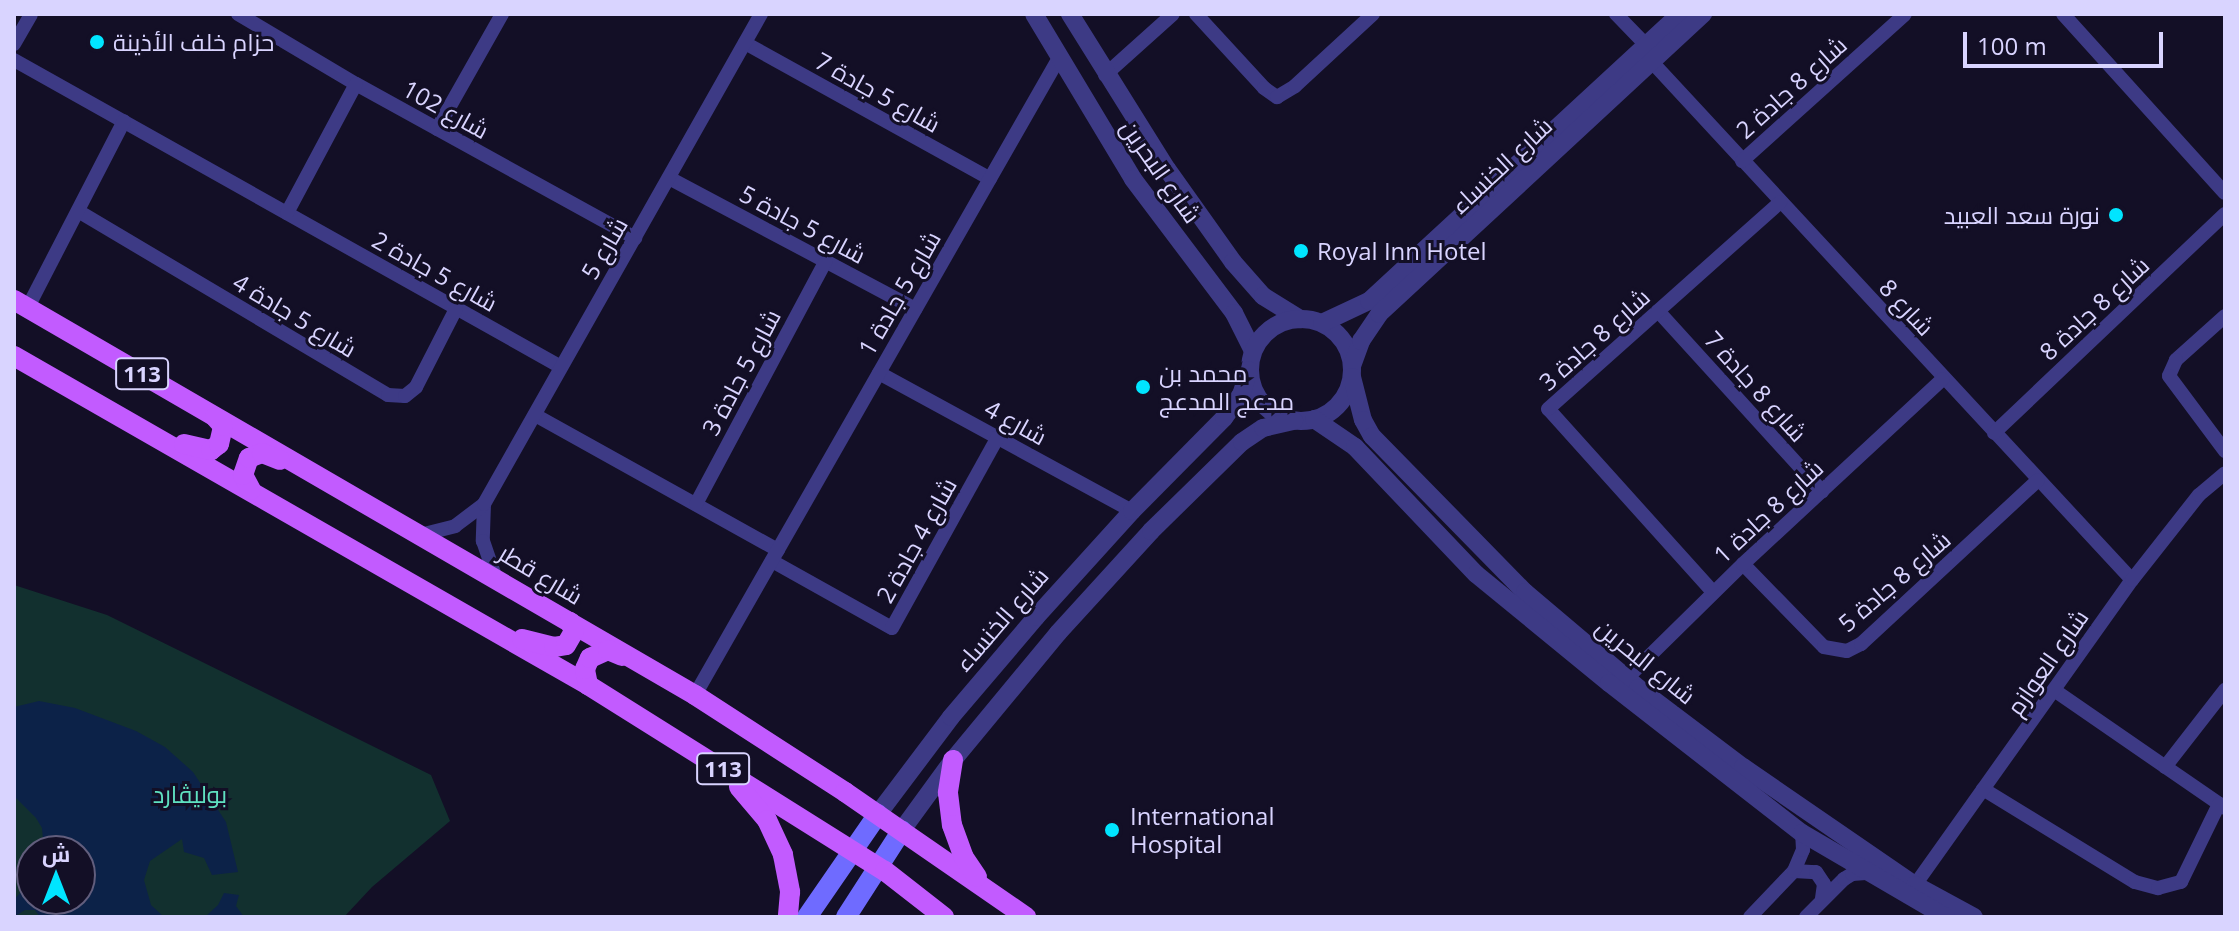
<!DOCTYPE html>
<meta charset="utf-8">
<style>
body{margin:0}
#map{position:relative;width:2239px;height:931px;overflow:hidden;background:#130f26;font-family:"Open Sans",Cairo,sans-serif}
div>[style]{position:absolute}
.green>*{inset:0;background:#12302f}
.water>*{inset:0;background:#0c2248}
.minor>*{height:14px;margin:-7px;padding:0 7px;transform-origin:7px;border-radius:7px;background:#3d3a85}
.tertiary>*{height:18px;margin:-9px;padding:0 9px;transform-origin:9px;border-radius:9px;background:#3d3a85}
.tertiary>.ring{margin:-9px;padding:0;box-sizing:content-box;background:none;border:18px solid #3d3a85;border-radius:50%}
.secondary>*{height:20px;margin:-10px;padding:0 10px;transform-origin:10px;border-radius:10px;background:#6f6bff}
.primary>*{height:20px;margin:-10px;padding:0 10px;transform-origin:10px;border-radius:10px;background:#c25bff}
.dots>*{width:22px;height:22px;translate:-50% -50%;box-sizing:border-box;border:4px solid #130f26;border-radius:50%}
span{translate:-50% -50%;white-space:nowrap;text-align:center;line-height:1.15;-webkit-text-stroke:6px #130f26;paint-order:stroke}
.shield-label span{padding:2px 6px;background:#130f26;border:2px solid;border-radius:6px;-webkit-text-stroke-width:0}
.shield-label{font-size:22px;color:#d9d4ff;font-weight:700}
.poi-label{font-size:24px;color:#d9d4ff}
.left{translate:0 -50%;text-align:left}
.right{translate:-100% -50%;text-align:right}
.street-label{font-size:24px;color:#d9d4ff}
.park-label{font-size:24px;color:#5fe0c0}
.frame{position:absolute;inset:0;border:16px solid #d9d4ff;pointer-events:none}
.north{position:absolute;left:16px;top:835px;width:80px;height:80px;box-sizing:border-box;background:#130f26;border:2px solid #625e7d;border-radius:50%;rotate:0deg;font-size:22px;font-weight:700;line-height:32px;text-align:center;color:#d9d4ff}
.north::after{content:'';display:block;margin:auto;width:28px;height:36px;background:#00e5ff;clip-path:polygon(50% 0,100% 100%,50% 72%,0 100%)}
.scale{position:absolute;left:1963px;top:32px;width:200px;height:36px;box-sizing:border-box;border:4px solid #d9d4ff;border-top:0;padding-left:10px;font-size:24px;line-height:28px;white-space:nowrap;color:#d9d4ff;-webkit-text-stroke:6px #130f26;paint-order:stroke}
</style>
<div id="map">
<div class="green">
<div style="clip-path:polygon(evenodd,14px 585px,107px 615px,431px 775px,450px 821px,372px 887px,344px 917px,14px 917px,14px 585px,32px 851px,80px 851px,80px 899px,32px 899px,32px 851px)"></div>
</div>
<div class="water">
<div style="clip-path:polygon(39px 701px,75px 708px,136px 731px,165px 747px,193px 772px,226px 822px,238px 872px,212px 875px,204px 858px,184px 852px,182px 839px,150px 861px,144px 880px,151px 905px,164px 917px,40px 917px,35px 910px,25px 910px,14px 917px,14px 900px,32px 879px,32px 899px,80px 899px,80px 851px,44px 851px,42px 828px,36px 818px,14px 796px,14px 707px)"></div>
<div style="clip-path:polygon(224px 893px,239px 895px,236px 906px,244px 917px,205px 917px,218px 905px)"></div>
</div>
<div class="minor">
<div style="left:238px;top:14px;width:137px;rotate:30.7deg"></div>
<div style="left:356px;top:84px;width:319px;rotate:28.9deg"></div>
<div style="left:1196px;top:14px;width:100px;rotate:47.4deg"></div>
<div style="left:1264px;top:88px;width:16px;rotate:35deg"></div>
<div style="left:1277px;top:97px;width:21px;rotate:-31deg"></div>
<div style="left:1295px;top:86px;width:106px;rotate:-42.7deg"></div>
<div style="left:1616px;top:14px;width:43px;rotate:45.9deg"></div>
<div style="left:2063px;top:14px;width:241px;rotate:47.9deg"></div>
<div style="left:745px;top:43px;width:280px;rotate:29deg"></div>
<div style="left:14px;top:44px;width:34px;rotate:-60deg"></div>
<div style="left:14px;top:60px;width:627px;rotate:29.3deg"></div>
<div style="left:1652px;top:62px;width:706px;rotate:47.18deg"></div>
<div style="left:1105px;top:75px;width:91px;rotate:-41.9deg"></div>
<div style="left:437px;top:129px;width:132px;rotate:-60.5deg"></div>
<div style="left:1742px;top:161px;width:219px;rotate:-42deg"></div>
<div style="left:669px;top:178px;width:279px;rotate:28deg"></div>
<div style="left:78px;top:211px;width:360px;rotate:30.7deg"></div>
<div style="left:388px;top:395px;width:17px;rotate:3deg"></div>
<div style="left:405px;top:396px;width:14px;rotate:-39deg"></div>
<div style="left:416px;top:387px;width:88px;rotate:-62.9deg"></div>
<div style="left:287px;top:213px;width:146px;rotate:-61.9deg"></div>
<div style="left:28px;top:307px;width:209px;rotate:-62.7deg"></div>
<div style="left:1658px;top:311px;width:244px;rotate:47.7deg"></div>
<div style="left:2225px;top:316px;width:66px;rotate:138.1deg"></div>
<div style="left:2176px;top:360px;width:17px;rotate:114deg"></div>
<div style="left:2169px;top:376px;width:94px;rotate:53.3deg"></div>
<div style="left:879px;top:373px;width:288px;rotate:28.6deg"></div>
<div style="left:535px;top:415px;width:278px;rotate:29.1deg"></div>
<div style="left:1994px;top:433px;width:318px;rotate:-43.5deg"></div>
<div style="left:484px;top:504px;width:37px;rotate:92deg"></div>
<div style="left:483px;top:541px;width:37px;rotate:71deg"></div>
<div style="left:696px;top:504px;width:276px;rotate:-61.9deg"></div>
<div style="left:420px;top:535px;width:36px;rotate:-14deg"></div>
<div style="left:455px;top:526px;width:36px;rotate:-37deg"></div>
<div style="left:484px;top:504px;width:563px;rotate:-60.52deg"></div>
<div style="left:772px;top:561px;width:137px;rotate:29.2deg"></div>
<div style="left:892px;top:628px;width:218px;rotate:-61deg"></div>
<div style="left:1743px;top:564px;width:116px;rotate:45.7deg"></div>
<div style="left:1824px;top:647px;width:23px;rotate:10deg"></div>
<div style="left:1847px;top:651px;width:16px;rotate:-27deg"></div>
<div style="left:1861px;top:644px;width:241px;rotate:-42.8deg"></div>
<div style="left:1713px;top:592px;width:246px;rotate:-132deg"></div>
<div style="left:1548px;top:409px;width:311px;rotate:-41.7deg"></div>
<div style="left:1626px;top:679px;width:164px;rotate:-44.5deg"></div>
<div style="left:1743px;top:564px;width:272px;rotate:-42.8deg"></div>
<div style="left:2054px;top:690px;width:208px;rotate:34.6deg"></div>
<div style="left:695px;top:695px;width:734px;rotate:-60.26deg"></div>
<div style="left:2165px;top:767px;width:98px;rotate:-52.1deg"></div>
<div style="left:1983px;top:789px;width:178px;rotate:31.5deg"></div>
<div style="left:2135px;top:882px;width:24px;rotate:15deg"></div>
<div style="left:2158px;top:888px;width:24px;rotate:-15deg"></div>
<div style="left:2181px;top:882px;width:87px;rotate:-64deg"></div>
<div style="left:1794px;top:871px;width:22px;rotate:3deg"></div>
<div style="left:1816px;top:872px;width:14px;rotate:56deg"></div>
<div style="left:1824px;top:884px;width:15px;rotate:98deg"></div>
<div style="left:1915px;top:885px;width:374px;rotate:-54.6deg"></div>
<div style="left:2132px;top:580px;width:108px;rotate:-51.8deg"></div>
<div style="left:2199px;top:495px;width:34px;rotate:-40deg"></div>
<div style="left:1750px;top:917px;width:64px;rotate:-46.3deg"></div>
<div style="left:1794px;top:871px;width:23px;rotate:-67deg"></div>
<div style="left:1803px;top:850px;width:17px;rotate:-93deg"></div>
<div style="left:1806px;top:917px;width:54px;rotate:-45deg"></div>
<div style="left:1844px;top:879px;width:9px;rotate:-32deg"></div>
<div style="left:1852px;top:874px;width:14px;rotate:-4deg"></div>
</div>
<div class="tertiary">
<div style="left:1034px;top:14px;width:192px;rotate:59deg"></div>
<div style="left:1133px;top:179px;width:168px;rotate:53deg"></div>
<div style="left:1234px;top:313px;width:42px;rotate:63.4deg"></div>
<div style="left:1070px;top:14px;width:183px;rotate:58deg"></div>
<div style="left:1167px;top:169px;width:114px;rotate:54.6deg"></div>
<div style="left:1233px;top:262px;width:45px;rotate:48.6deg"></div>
<div style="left:1263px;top:296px;width:44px;rotate:31.9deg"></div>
<div class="ring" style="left:1250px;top:319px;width:84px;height:84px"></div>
<div style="left:1322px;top:323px;width:52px;rotate:-25.1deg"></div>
<div style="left:1369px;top:301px;width:423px;rotate:-42.7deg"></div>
<div style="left:1352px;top:366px;width:27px;rotate:-70deg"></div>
<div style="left:1361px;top:341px;width:32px;rotate:-56deg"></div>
<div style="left:1379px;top:314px;width:442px;rotate:-42.8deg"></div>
<div style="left:1352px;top:377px;width:44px;rotate:75.7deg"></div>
<div style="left:1363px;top:420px;width:18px;rotate:61deg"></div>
<div style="left:1372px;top:436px;width:219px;rotate:45.6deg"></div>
<div style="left:1525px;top:592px;width:148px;rotate:40.3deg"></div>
<div style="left:1638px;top:688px;width:131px;rotate:37deg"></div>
<div style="left:1743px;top:767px;width:209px;rotate:34.5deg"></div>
<div style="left:1915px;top:885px;width:67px;rotate:28.5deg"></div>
<div style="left:1314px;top:419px;width:50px;rotate:34.3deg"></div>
<div style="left:1355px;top:447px;width:175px;rotate:46.4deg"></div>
<div style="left:1476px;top:574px;width:172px;rotate:39.3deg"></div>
<div style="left:1609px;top:683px;width:244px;rotate:37.9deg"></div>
<div style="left:1802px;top:833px;width:167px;rotate:30.3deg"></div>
<div style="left:878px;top:814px;width:121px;rotate:-53deg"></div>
<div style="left:951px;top:717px;width:131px;rotate:-49.6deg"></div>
<div style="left:1036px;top:617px;width:143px;rotate:-47.8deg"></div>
<div style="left:1132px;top:511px;width:131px;rotate:-45.3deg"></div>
<div style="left:1224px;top:418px;width:29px;rotate:-54deg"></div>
<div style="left:1241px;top:395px;width:26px;rotate:-72deg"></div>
<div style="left:902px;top:830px;width:87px;rotate:-53.9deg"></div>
<div style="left:953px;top:760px;width:165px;rotate:-50.4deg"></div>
<div style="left:1058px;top:633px;width:138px;rotate:-47.6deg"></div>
<div style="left:1151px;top:531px;width:127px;rotate:-44.4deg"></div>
<div style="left:1242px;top:442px;width:25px;rotate:-34deg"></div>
<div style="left:1263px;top:428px;width:32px;rotate:-13deg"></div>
</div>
<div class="secondary">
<div style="left:807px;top:917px;width:125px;rotate:-55.4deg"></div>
<div style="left:846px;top:917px;width:103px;rotate:-57.2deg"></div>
</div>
<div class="primary">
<div style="left:14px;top:300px;width:787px;rotate:30.11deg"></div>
<div style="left:695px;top:695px;width:179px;rotate:32.9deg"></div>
<div style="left:845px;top:792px;width:220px;rotate:34.6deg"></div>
<div style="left:14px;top:356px;width:662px;rotate:29.82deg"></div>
<div style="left:588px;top:685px;width:350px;rotate:32.1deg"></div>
<div style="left:885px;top:871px;width:75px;rotate:37.9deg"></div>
<div style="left:184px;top:444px;width:28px;rotate:13deg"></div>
<div style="left:211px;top:450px;width:10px;rotate:-37deg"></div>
<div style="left:219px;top:444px;width:18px;rotate:-77deg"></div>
<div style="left:223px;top:426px;width:12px;rotate:-132deg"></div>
<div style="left:251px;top:490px;width:17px;rotate:-118deg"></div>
<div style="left:243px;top:475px;width:18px;rotate:-71deg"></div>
<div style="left:249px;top:458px;width:14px;rotate:-21deg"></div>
<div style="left:262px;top:453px;width:19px;rotate:21deg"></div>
<div style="left:522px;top:639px;width:33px;rotate:14deg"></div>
<div style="left:554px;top:647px;width:12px;rotate:-9deg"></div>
<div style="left:566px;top:645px;width:16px;rotate:-60deg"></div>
<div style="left:574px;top:631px;width:10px;rotate:-114deg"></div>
<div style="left:588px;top:685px;width:16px;rotate:-101deg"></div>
<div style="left:585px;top:669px;width:12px;rotate:-66deg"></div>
<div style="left:590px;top:658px;width:20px;rotate:-24deg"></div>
<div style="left:608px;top:650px;width:15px;rotate:23deg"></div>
<div style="left:953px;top:760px;width:33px;rotate:99deg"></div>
<div style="left:948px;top:793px;width:32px;rotate:83deg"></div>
<div style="left:952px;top:825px;width:33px;rotate:70deg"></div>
<div style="left:963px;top:856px;width:25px;rotate:56deg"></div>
<div style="left:739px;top:787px;width:43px;rotate:49.7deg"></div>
<div style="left:767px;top:820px;width:38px;rotate:65deg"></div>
<div style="left:783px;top:855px;width:38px;rotate:79deg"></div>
<div style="left:790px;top:892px;width:25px;rotate:95deg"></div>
</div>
<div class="dots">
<div style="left:97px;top:42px;background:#00e5ff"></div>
<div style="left:2116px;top:215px;background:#00e5ff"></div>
<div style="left:1301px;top:251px;background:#00e5ff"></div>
<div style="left:1143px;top:387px;background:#00e5ff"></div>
<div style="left:1112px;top:830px;background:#00e5ff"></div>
</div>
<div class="shield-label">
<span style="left:142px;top:374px">113</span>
<span style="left:723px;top:769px">113</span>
</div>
<div class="poi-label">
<span class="left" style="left:113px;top:42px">حزام خلف الأذينة</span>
<span class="right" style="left:2100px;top:215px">نورة سعد العبيد</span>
<span class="left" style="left:1317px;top:251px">Royal Inn Hotel</span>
<span class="left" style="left:1159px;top:387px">محمد بن<br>مدعج المدعج</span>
<span class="left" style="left:1130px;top:830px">International<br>Hospital</span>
</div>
<div class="street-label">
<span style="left:1791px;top:87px;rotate:-42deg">شارع 8 جادة 2</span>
<span style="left:878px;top:92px;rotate:29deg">شارع 5 جادة 7</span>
<span style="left:446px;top:109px;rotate:29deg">شارع 102</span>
<span style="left:1501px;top:165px;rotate:-43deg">شارع الخنساء</span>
<span style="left:1161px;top:171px;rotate:55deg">شارع البحرين</span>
<span style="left:803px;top:224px;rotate:28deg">شارع 5 جادة 5</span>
<span style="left:604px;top:248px;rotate:-60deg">شارع 5</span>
<span style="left:435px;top:271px;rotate:29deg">شارع 5 جادة 2</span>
<span style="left:899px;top:293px;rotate:-60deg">شارع 5 جادة 1</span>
<span style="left:1907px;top:307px;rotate:47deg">شارع 8</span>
<span style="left:2094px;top:308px;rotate:-43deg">شارع 8 جادة 8</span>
<span style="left:295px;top:315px;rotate:31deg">شارع 5 جادة 4</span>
<span style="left:1594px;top:339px;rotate:-42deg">شارع 8 جادة 3</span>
<span style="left:741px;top:372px;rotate:-62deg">شارع 5 جادة 3</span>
<span style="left:1756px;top:386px;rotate:48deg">شارع 8 جادة 7</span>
<span style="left:1016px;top:422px;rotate:29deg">شارع 4</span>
<span style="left:1768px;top:511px;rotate:-43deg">شارع 8 جادة 1</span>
<span style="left:916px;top:540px;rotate:-61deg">شارع 4 جادة 2</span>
<span style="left:541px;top:574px;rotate:31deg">شارع قطر</span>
<span style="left:1894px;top:581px;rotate:-41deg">شارع 8 جادة 5</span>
<span style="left:1001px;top:619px;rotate:-49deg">شارع الخنساء</span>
<span style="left:1646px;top:661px;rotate:39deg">شارع البحرين</span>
<span style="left:2047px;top:662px;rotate:-55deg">شارع العوازم</span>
</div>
<div class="park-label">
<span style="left:190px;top:794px">بوليڤارد</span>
</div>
<div class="frame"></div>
<div class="north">ش</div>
<div class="scale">100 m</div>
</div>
